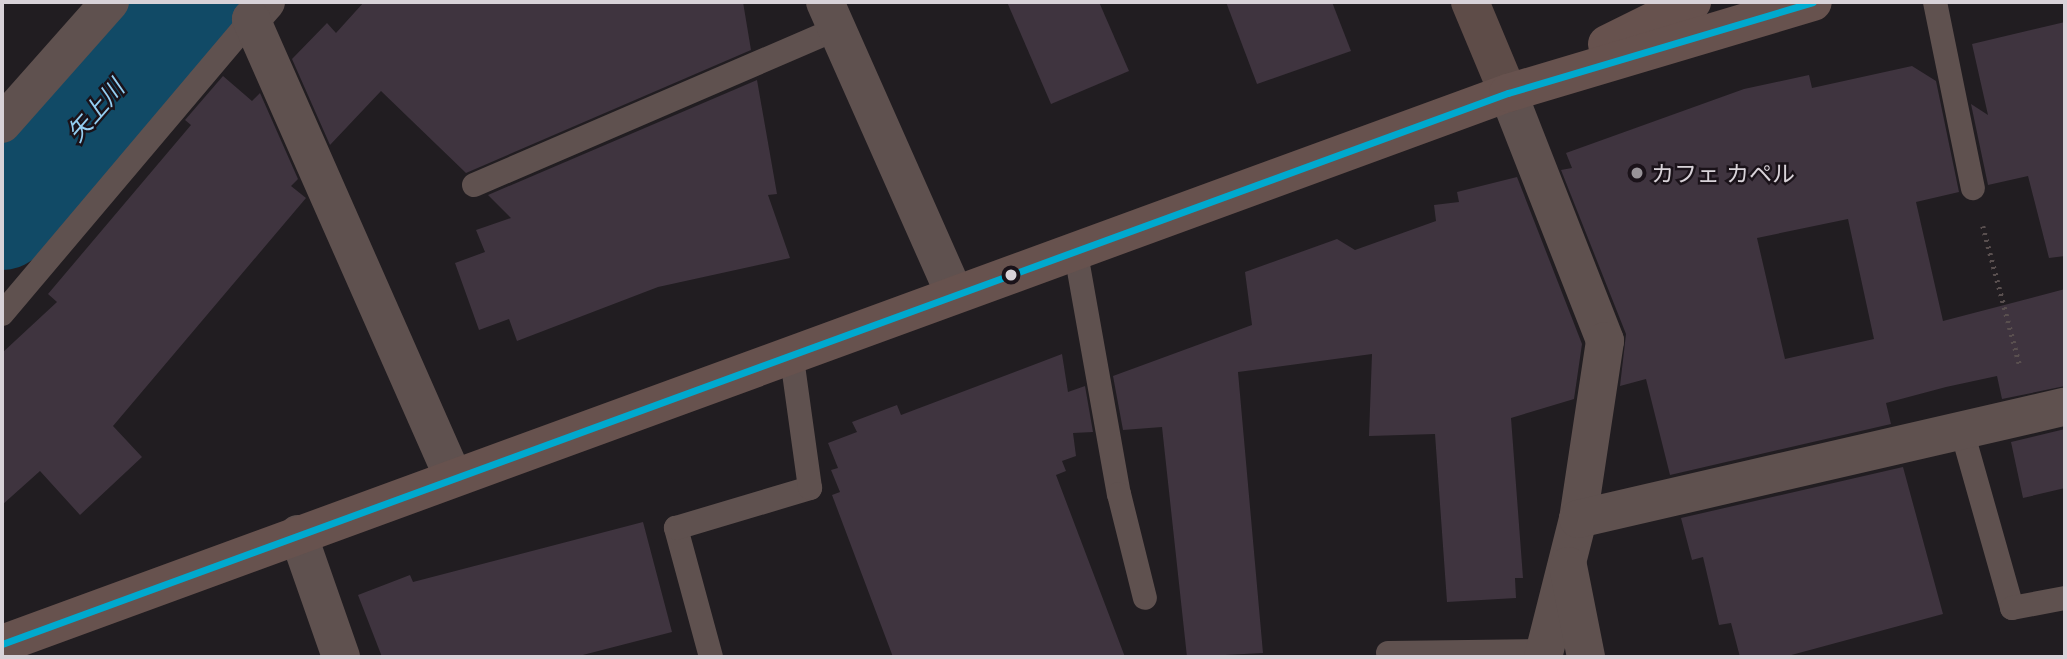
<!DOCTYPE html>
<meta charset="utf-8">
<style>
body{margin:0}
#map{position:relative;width:2067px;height:659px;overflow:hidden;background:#211d21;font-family:Lato,"Noto Sans JP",sans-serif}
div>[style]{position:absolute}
.river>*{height:102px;margin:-51px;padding:0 51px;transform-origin:51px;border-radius:51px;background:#114a66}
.building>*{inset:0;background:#3f343f}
.path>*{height:4.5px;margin-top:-2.25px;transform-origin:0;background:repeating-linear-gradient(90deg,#594f4f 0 2px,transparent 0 7px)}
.lane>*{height:24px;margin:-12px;padding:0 12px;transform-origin:12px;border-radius:12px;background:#5f514f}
.street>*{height:38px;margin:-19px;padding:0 19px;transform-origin:19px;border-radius:19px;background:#5f514f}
.secondary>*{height:38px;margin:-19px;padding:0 19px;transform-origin:19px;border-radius:19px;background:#5e4c48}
.primary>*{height:38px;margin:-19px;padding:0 19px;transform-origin:19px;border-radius:19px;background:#67524e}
.bus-1>*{height:7px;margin:-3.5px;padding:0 3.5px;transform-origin:3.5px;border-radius:3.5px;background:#00a9ce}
.dots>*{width:19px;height:19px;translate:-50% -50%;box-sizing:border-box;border:4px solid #1a1219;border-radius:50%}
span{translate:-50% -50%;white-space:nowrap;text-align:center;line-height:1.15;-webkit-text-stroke:5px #1a1219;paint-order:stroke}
.poi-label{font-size:23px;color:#d8d2d8}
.left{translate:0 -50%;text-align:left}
.water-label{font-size:24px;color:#94cef1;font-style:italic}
.frame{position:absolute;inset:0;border:4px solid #d8d2d8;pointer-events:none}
</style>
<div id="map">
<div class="river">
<div style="left:2px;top:219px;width:286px;rotate:-49.2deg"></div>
</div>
<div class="building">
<div style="clip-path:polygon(364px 2px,743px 2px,751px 50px,466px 173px,381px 91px,330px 145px,292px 59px,327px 23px,336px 33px)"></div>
<div style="clip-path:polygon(1007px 2px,1099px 2px,1129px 71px,1051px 104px)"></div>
<div style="clip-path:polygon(1226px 2px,1332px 2px,1351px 51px,1257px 84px)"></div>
<div style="clip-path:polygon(2065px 22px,2065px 256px,2049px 258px,2028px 176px,1988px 185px,1971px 104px,1988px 115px,1972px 44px)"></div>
<div style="clip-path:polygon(evenodd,1912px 66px,1936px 81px,1959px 192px,1916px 202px,1943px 321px,2065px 289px,2065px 386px,2002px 399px,1997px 376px,1946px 387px,1886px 403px,1891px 424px,1670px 475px,1646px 379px,1620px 386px,1626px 334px,1561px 170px,1572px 168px,1566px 153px,1744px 89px,1809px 75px,1812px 88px,1912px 66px,1848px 219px,1874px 339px,1785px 359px,1757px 238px,1848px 219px)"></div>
<div style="clip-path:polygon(223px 76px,252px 101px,260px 93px,298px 179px,291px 186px,306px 198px,113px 426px,142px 457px,80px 515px,40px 471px,2px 505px,2px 353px,57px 302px,48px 294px,191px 125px,185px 120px)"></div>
<div style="clip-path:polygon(757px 80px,777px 194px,768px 195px,790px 258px,658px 287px,517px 341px,509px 319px,479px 330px,455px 263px,485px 252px,476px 230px,511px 218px,488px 195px)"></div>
<div style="clip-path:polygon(1517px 177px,1582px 344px,1574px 399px,1511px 418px,1523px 578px,1515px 578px,1516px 598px,1447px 602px,1435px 434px,1369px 436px,1372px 354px,1238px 372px,1263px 653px,1187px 657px,1162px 427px,1123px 430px,1113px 376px,1252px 325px,1245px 272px,1337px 239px,1355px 250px,1436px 221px,1434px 205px,1459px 202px,1457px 192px)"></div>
<div style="clip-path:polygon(1062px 354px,1068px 392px,1085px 386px,1093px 432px,1073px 433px,1076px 456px,1062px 461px,1066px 471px,1056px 475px,1125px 657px,893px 657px,832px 495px,840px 492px,831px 470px,838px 468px,828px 443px,857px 432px,852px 422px,897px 405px,901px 415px)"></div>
<div style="clip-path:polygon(2065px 429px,2065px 488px,2023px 498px,2011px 442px)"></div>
<div style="clip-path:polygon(1903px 467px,1943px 614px,1784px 657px,1740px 657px,1731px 623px,1719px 625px,1703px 557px,1692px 560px,1681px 518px)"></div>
<div style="clip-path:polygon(643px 522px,672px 632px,575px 657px,382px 657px,358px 595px,410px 575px,413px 582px)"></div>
</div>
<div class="path">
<div style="left:1983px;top:226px;width:145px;rotate:75.2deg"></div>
</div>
<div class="lane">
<div style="left:1935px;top:2px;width:190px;rotate:78.5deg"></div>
<div style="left:474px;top:185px;width:395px;rotate:-23.3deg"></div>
<div style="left:1075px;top:248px;width:250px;rotate:79.9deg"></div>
<div style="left:1119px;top:494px;width:107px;rotate:76deg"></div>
<div style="left:2px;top:314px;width:386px;rotate:-49.8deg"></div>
<div style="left:1962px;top:431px;width:184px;rotate:74.2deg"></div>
<div style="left:2012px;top:608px;width:54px;rotate:-10.7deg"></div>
<div style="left:1388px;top:653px;width:154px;rotate:-0.7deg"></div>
<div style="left:711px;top:657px;width:134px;rotate:-105.2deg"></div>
<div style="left:676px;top:528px;width:140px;rotate:-16.6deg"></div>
<div style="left:810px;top:488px;width:138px;rotate:-97.9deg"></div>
</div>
<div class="street">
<div style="left:266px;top:2px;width:23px;rotate:131deg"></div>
<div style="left:251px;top:19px;width:501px;rotate:66.2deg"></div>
<div style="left:825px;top:2px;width:316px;rotate:66.1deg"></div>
<div style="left:1508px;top:93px;width:266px;rotate:68.6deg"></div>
<div style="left:1605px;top:341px;width:180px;rotate:98.6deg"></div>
<div style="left:1578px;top:519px;width:142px;rotate:104.2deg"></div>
<div style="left:2px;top:124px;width:163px;rotate:-48.5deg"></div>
<div style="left:1578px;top:519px;width:500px;rotate:-13deg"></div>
<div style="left:298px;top:534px;width:130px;rotate:70.7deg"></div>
<div style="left:1568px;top:566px;width:93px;rotate:78.8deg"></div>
</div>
<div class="secondary">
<div style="left:1470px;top:2px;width:99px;rotate:67.3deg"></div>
</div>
<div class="primary">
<div style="left:1607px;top:44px;width:95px;rotate:-26.3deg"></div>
<div style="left:2px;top:644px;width:1604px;rotate:-20.1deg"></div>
<div style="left:1508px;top:93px;width:318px;rotate:-16.6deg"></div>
</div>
<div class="bus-1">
<div style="left:2px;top:644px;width:1604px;rotate:-20.1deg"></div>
<div style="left:1508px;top:93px;width:318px;rotate:-16.6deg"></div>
</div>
<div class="dots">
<div style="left:1637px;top:173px;background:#989398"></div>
<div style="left:1011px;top:275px;background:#d8d2d8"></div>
</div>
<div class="poi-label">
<span class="left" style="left:1651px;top:173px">カフェ カペル</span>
</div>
<div class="water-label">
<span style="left:95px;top:110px;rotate:-49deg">矢上川</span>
</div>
<div class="frame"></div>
</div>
